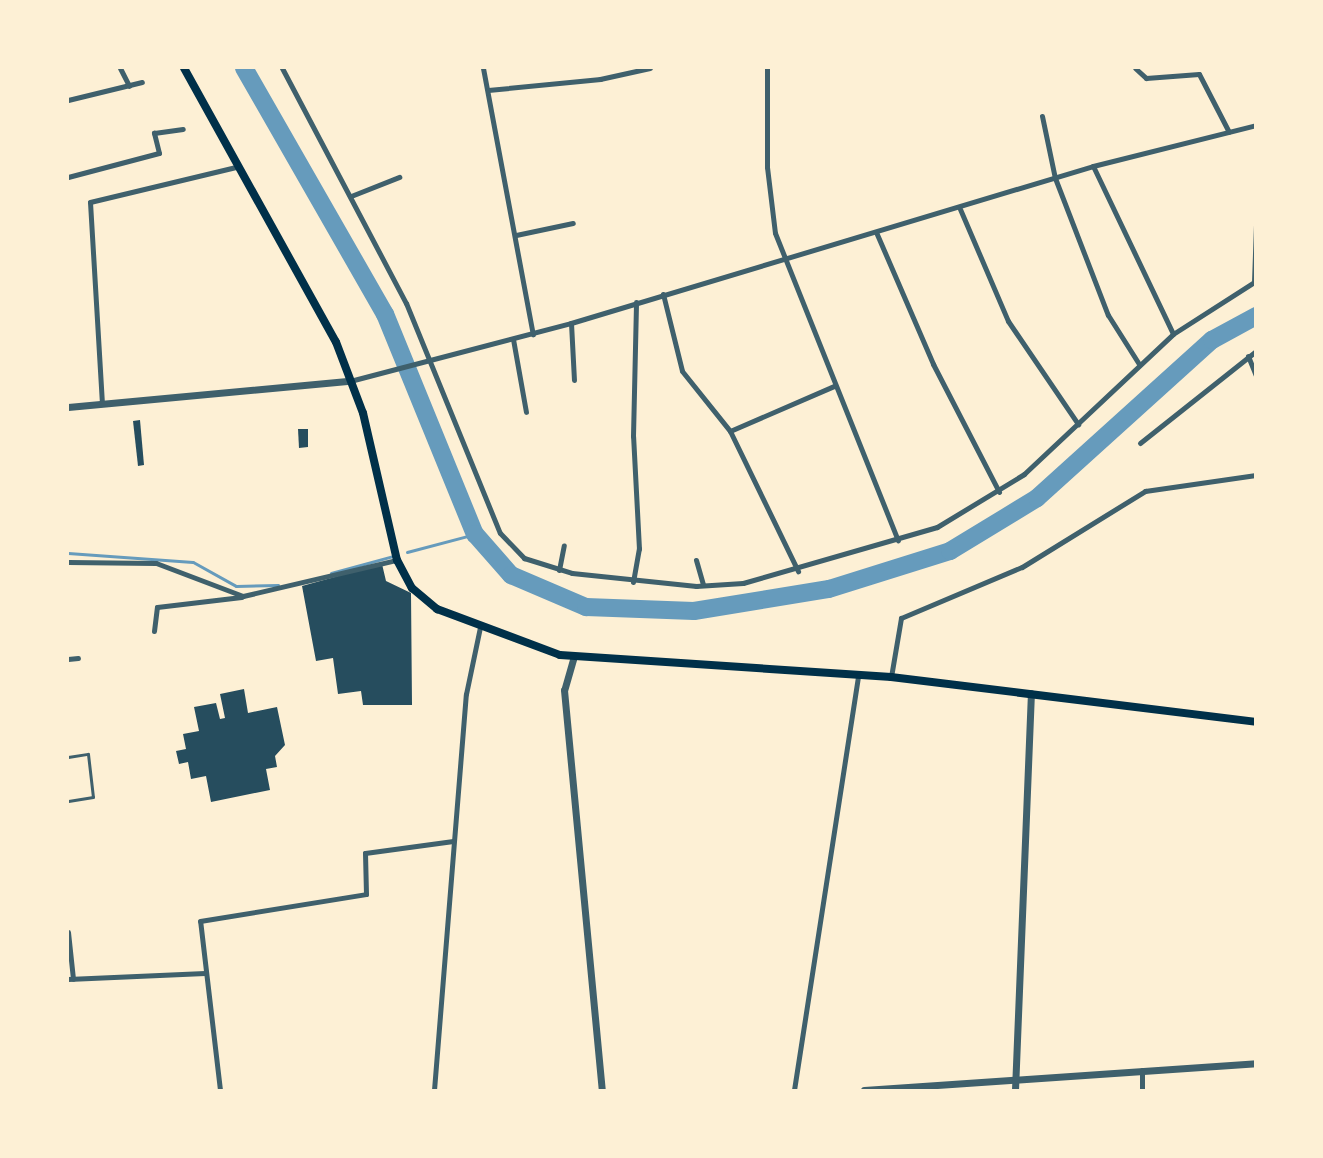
<!DOCTYPE html>
<style>
body{margin:0}
#map{position:relative;width:1323px;height:1158px;overflow:hidden;background:#fdf0d5;font-family:"Open Sans",sans-serif}
div>[style]{position:absolute}
.stream>*{height:3px;margin:-1.5px;padding:0 1.5px;transform-origin:1.5px;border-radius:1.5px;background:#669bbc}
.river>*{height:18px;margin:-9px;padding:0 9px;transform-origin:9px;border-radius:9px;background:#669bbc}
.building>*{inset:0;background:#264d5e}
.service>*{height:3px;margin:-1.5px;padding:0 1.5px;transform-origin:1.5px;border-radius:1.5px;background:#3f606c}
.minor>*{height:5px;margin:-2.5px;padding:0 2.5px;transform-origin:2.5px;border-radius:2.5px;background:#3f606c}
.tertiary>*{height:7px;margin:-3.5px;padding:0 3.5px;transform-origin:3.5px;border-radius:3.5px;background:#3f606c}
.secondary>*{height:8px;margin:-4px;padding:0 4px;transform-origin:4px;border-radius:4px;background:#003049}
span{translate:-50% -50%;white-space:nowrap;text-align:center;line-height:1.15;-webkit-text-stroke:4.5px #fdf0d5;paint-order:stroke}
.frame{position:absolute;inset:0;border:69px solid #fdf0d5;pointer-events:none}
</style>
<div id="map">
<div class="stream">
<div style="left:407px;top:552px;width:70px;rotate:-14.8deg"></div>
<div style="left:68px;top:553px;width:125px;rotate:4.1deg"></div>
<div style="left:193px;top:562px;width:49px;rotate:29.2deg"></div>
<div style="left:236px;top:586px;width:42px;rotate:-1.4deg"></div>
<div style="left:331px;top:573px;width:64px;rotate:-15.3deg"></div>
</div>
<div class="river">
<div style="left:244px;top:68px;width:284px;rotate:60.2deg"></div>
<div style="left:385px;top:314px;width:238px;rotate:67.8deg"></div>
<div style="left:475px;top:534px;width:55px;rotate:48.7deg"></div>
<div style="left:511px;top:575px;width:82px;rotate:23.1deg"></div>
<div style="left:586px;top:607px;width:108px;rotate:2.1deg"></div>
<div style="left:694px;top:611px;width:137px;rotate:-9.3deg"></div>
<div style="left:829px;top:589px;width:127px;rotate:-17.4deg"></div>
<div style="left:950px;top:551px;width:102px;rotate:-31.3deg"></div>
<div style="left:1037px;top:498px;width:236px;rotate:-42.1deg"></div>
<div style="left:1212px;top:340px;width:50px;rotate:-28.6deg"></div>
</div>
<div class="building">
<div style="clip-path:polygon(140px 420px,144px 465px,138px 466px,133px 421px)"></div>
<div style="clip-path:polygon(298px 429px,308px 429px,308px 447px,299px 448px)"></div>
<div style="clip-path:polygon(382px 564px,386px 581px,411px 593px,412px 705px,363px 705px,361px 691px,338px 694px,333px 658px,316px 661px,302px 586px)"></div>
<div style="clip-path:polygon(244px 689px,248px 713px,277px 707px,285px 745px,275px 756px,277px 767px,266px 769px,270px 790px,211px 802px,206px 776px,191px 779px,188px 762px,179px 764px,176px 751px,186px 749px,183px 734px,199px 731px,194px 707px,216px 703px,220px 719px,225px 718px,220px 694px)"></div>
</div>
<div class="service">
<div style="left:68px;top:757px;width:20px;rotate:-9deg"></div>
<div style="left:88px;top:754px;width:43px;rotate:83.4deg"></div>
<div style="left:93px;top:797px;width:25px;rotate:171deg"></div>
</div>
<div class="minor">
<div style="left:120px;top:68px;width:20px;rotate:63deg"></div>
<div style="left:282px;top:68px;width:266px;rotate:62.2deg"></div>
<div style="left:406px;top:303px;width:248px;rotate:67.8deg"></div>
<div style="left:500px;top:533px;width:35px;rotate:46deg"></div>
<div style="left:524px;top:558px;width:50px;rotate:17.4deg"></div>
<div style="left:572px;top:573px;width:125px;rotate:6deg"></div>
<div style="left:696px;top:586px;width:47px;rotate:-3.7deg"></div>
<div style="left:743px;top:583px;width:202px;rotate:-16.1deg"></div>
<div style="left:937px;top:527px;width:102px;rotate:-31.3deg"></div>
<div style="left:1024px;top:474px;width:204px;rotate:-43.2deg"></div>
<div style="left:1173px;top:334px;width:98px;rotate:-32.6deg"></div>
<div style="left:483px;top:68px;width:271px;rotate:79.4deg"></div>
<div style="left:767px;top:68px;width:99px;rotate:90deg"></div>
<div style="left:767px;top:167px;width:66px;rotate:83.1deg"></div>
<div style="left:775px;top:233px;width:331px;rotate:68.2deg"></div>
<div style="left:1135px;top:68px;width:15px;rotate:42deg"></div>
<div style="left:1146px;top:78px;width:53px;rotate:-4.3deg"></div>
<div style="left:1199px;top:74px;width:65px;rotate:62.7deg"></div>
<div style="left:488px;top:90px;width:113px;rotate:-5.6deg"></div>
<div style="left:600px;top:79px;width:51px;rotate:-12.4deg"></div>
<div style="left:68px;top:100px;width:76px;rotate:-13.7deg"></div>
<div style="left:1042px;top:116px;width:63px;rotate:78.2deg"></div>
<div style="left:1055px;top:178px;width:147px;rotate:68.9deg"></div>
<div style="left:1108px;top:315px;width:58px;rotate:57.7deg"></div>
<div style="left:1093px;top:166px;width:186px;rotate:64.5deg"></div>
<div style="left:68px;top:177px;width:94px;rotate:-14.8deg"></div>
<div style="left:159px;top:153px;width:21px;rotate:-104deg"></div>
<div style="left:154px;top:133px;width:29px;rotate:-8deg"></div>
<div style="left:351px;top:196px;width:52px;rotate:-21.6deg"></div>
<div style="left:960px;top:209px;width:122px;rotate:66.8deg"></div>
<div style="left:1008px;top:321px;width:125px;rotate:55.8deg"></div>
<div style="left:876px;top:232px;width:144px;rotate:66.6deg"></div>
<div style="left:933px;top:364px;width:144px;rotate:62.7deg"></div>
<div style="left:516px;top:235px;width:58px;rotate:-11.9deg"></div>
<div style="left:1254px;top:282px;width:58px;rotate:-88deg"></div>
<div style="left:663px;top:294px;width:79px;rotate:76.1deg"></div>
<div style="left:682px;top:371px;width:77px;rotate:51.3deg"></div>
<div style="left:730px;top:431px;width:156px;rotate:64.1deg"></div>
<div style="left:571px;top:323px;width:57px;rotate:87deg"></div>
<div style="left:513px;top:339px;width:74px;rotate:79.9deg"></div>
<div style="left:1248px;top:356px;width:22px;rotate:68deg"></div>
<div style="left:350px;top:381px;width:228px;rotate:-14.7deg"></div>
<div style="left:571px;top:323px;width:545px;rotate:-16.74deg"></div>
<div style="left:1093px;top:166px;width:168px;rotate:-14.1deg"></div>
<div style="left:102px;top:404px;width:202px;rotate:-93.4deg"></div>
<div style="left:90px;top:202px;width:150px;rotate:-13.5deg"></div>
<div style="left:730px;top:431px;width:113px;rotate:-23.4deg"></div>
<div style="left:1140px;top:443px;width:148px;rotate:-38.4deg"></div>
<div style="left:696px;top:560px;width:26px;rotate:74deg"></div>
<div style="left:68px;top:562px;width:88px;rotate:0.7deg"></div>
<div style="left:156px;top:563px;width:93px;rotate:20.8deg"></div>
<div style="left:243px;top:596px;width:158px;rotate:-13.2deg"></div>
<div style="left:559px;top:570px;width:25px;rotate:-79deg"></div>
<div style="left:633px;top:582px;width:34px;rotate:-80deg"></div>
<div style="left:639px;top:549px;width:113px;rotate:-93deg"></div>
<div style="left:633px;top:436px;width:134px;rotate:-88.7deg"></div>
<div style="left:154px;top:631px;width:24px;rotate:-83deg"></div>
<div style="left:157px;top:607px;width:85px;rotate:-6.8deg"></div>
<div style="left:68px;top:659px;width:10px;rotate:-6deg"></div>
<div style="left:891px;top:677px;width:60px;rotate:-80.4deg"></div>
<div style="left:901px;top:618px;width:131px;rotate:-22.9deg"></div>
<div style="left:1022px;top:567px;width:145px;rotate:-31.7deg"></div>
<div style="left:1145px;top:491px;width:112px;rotate:-8.2deg"></div>
<div style="left:68px;top:932px;width:47px;rotate:83.9deg"></div>
<div style="left:68px;top:979px;width:137px;rotate:-2.5deg"></div>
<div style="left:1142px;top:1070px;width:20px;rotate:90deg"></div>
<div style="left:220px;top:1090px;width:170px;rotate:-96.7deg"></div>
<div style="left:200px;top:921px;width:168px;rotate:-9.2deg"></div>
<div style="left:366px;top:894px;width:41px;rotate:-91.4deg"></div>
<div style="left:365px;top:853px;width:89px;rotate:-7.8deg"></div>
<div style="left:434px;top:1090px;width:397px;rotate:-85.4deg"></div>
<div style="left:466px;top:694px;width:68px;rotate:-78.2deg"></div>
<div style="left:794px;top:1090px;width:419px;rotate:-81.2deg"></div>
</div>
<div class="tertiary">
<div style="left:68px;top:407px;width:283px;rotate:-5.3deg"></div>
<div style="left:574px;top:656px;width:35px;rotate:106deg"></div>
<div style="left:564px;top:690px;width:402px;rotate:84.6deg"></div>
<div style="left:864px;top:1090px;width:393px;rotate:-3.9deg"></div>
<div style="left:1015px;top:1090px;width:397px;rotate:-87.7deg"></div>
</div>
<div class="secondary">
<div style="left:184px;top:68px;width:313px;rotate:61deg"></div>
<div style="left:336px;top:342px;width:76px;rotate:69.2deg"></div>
<div style="left:363px;top:413px;width:151px;rotate:77deg"></div>
<div style="left:397px;top:560px;width:32px;rotate:62deg"></div>
<div style="left:412px;top:588px;width:33px;rotate:40deg"></div>
<div style="left:437px;top:609px;width:131px;rotate:20.5deg"></div>
<div style="left:560px;top:655px;width:332px;rotate:3.8deg"></div>
<div style="left:891px;top:677px;width:368px;rotate:7deg"></div>
</div>
<div class="frame"></div>
</div>
